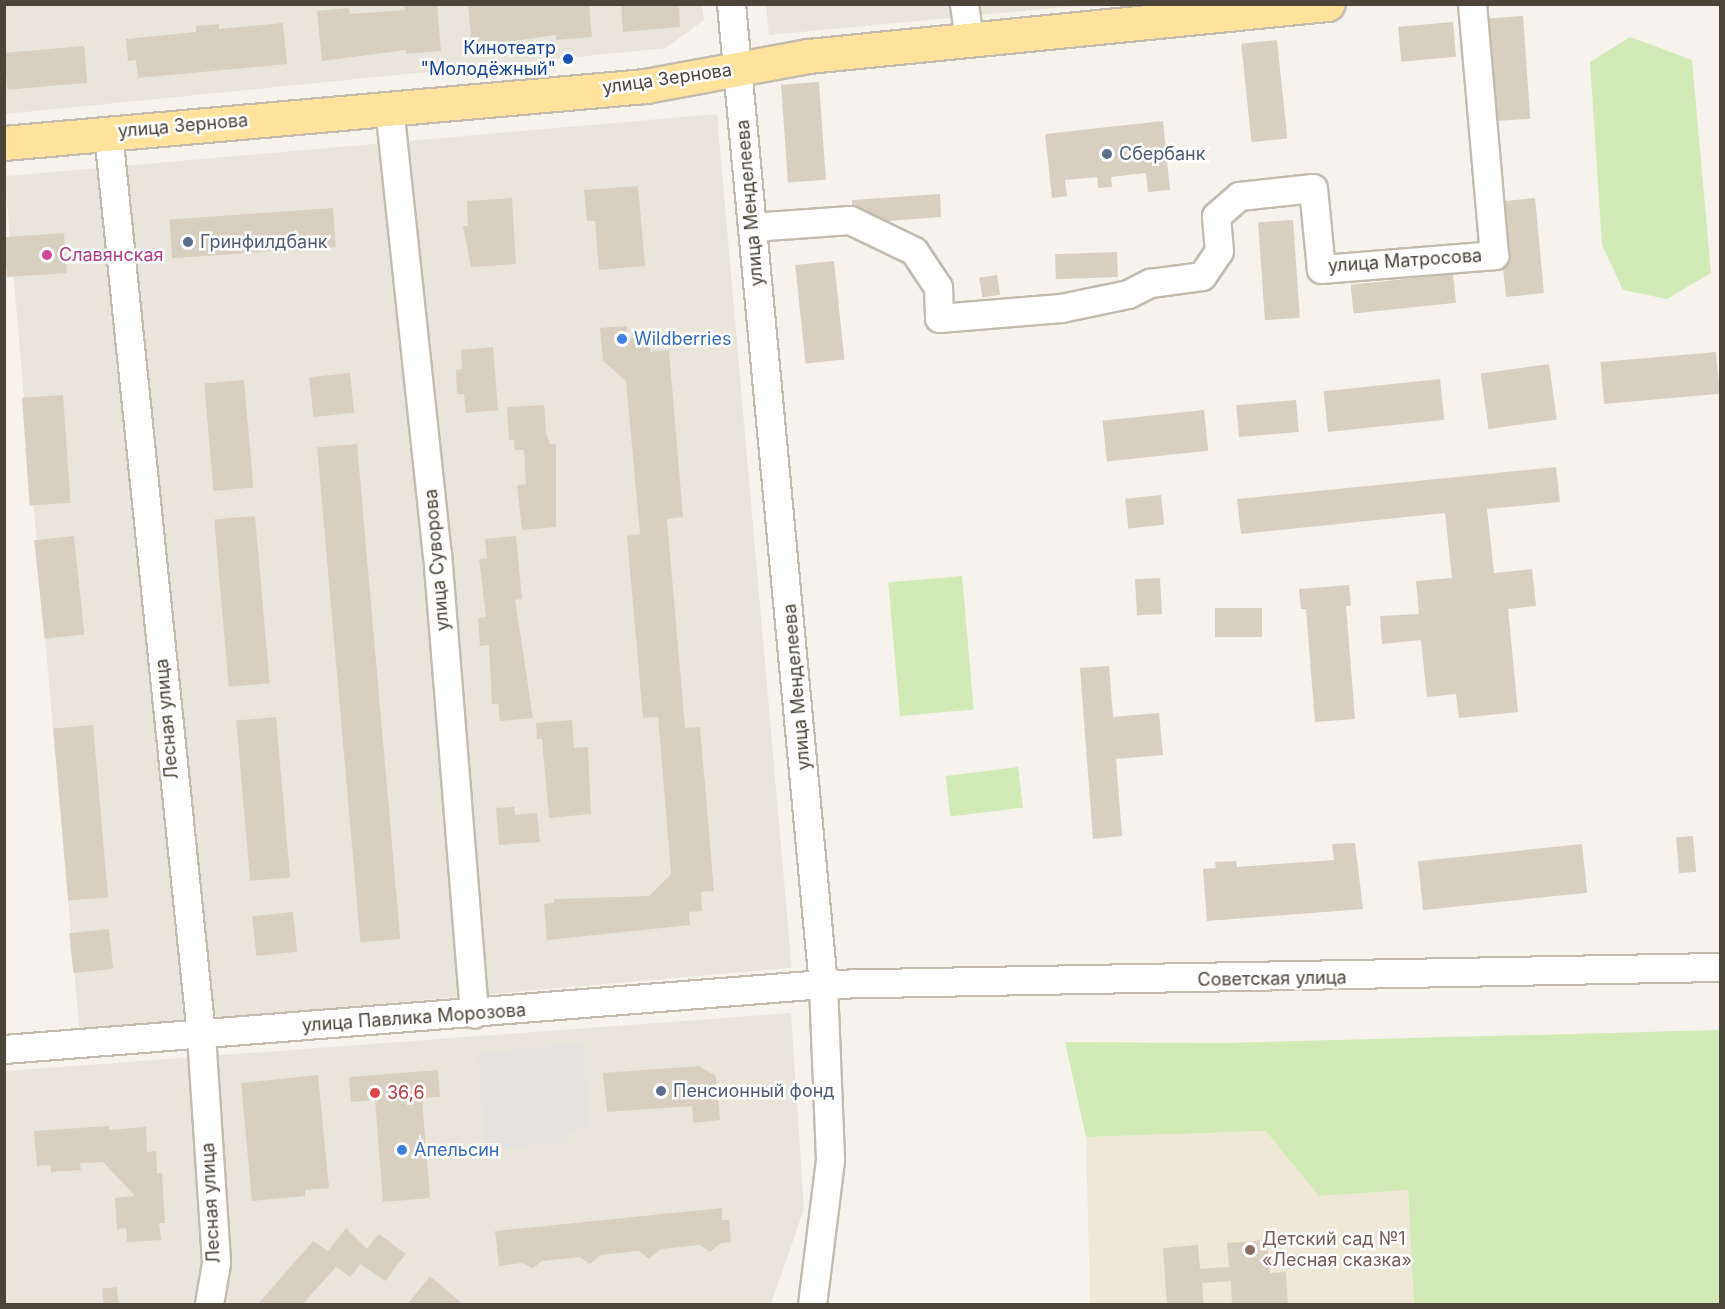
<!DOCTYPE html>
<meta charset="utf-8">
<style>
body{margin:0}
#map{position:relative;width:1725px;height:1309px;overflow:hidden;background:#f6f3ec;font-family:Inter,sans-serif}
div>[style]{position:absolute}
.residential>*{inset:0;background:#eae5da;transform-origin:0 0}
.education>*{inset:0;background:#efe8d6}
.green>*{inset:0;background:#d2eab5;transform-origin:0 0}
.parking>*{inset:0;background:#e5e3e0}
.building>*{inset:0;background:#d8cfc1;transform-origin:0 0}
.roads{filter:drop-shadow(2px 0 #c2bbae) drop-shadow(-2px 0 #c2bbae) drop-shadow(0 2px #c2bbae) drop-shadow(0 -2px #c2bbae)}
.minor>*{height:27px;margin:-13.5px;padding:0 13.5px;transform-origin:13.5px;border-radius:13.5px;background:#fff}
.major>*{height:33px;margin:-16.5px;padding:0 16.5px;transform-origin:16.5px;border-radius:16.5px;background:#ffe39c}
.dots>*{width:16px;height:16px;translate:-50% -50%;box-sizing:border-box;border:3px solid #fff;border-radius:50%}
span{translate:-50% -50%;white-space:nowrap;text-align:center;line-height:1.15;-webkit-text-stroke:5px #fff;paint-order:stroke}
.transit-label{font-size:18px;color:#164399}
.right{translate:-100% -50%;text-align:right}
.street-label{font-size:18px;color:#4b4439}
.service-label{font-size:18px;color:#4e5e75}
.left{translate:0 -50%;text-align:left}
.hotel-label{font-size:18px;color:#b23c85}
.shop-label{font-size:18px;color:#366cbe}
.health-label{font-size:18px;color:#be3a42}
.education-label{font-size:18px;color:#785e54}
.frame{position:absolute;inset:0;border:6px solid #4b4439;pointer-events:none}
</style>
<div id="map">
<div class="residential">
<div style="clip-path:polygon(766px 4px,1087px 5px,769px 35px)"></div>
<div style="clip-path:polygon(5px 5px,702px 5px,704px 20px,666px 48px,5px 114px)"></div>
<div style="left:717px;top:114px;width:857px;height:715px;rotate:85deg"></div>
<div style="clip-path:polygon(791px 1013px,804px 1209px,771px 1304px,5px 1304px,5px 1071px)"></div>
</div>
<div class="education">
<div style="clip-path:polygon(1267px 1131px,1319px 1196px,1408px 1190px,1414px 1304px,1090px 1304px,1086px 1137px)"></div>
</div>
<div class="green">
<div style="clip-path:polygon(1630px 37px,1692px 60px,1711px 273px,1667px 299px,1623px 290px,1602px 245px,1590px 62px)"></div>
<div style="left:962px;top:576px;width:134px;height:74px;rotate:85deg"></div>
<div style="left:1018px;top:767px;width:41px;height:73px;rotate:83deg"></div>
<div style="clip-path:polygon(1720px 1030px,1720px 1304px,1414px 1304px,1408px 1190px,1319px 1196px,1266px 1131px,1086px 1137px,1065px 1042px,1223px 1043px)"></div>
</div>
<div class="parking">
<div style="clip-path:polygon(582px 1043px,590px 1129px,567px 1131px,568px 1142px,486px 1150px,477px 1053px)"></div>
</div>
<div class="building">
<div style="clip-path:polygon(404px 4px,437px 4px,441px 51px,406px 54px,406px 50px,322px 61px,317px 11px,349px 8px,350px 14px,405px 10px)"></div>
<div style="clip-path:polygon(468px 4px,589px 4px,592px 37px,556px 40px,556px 35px,472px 47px)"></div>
<div style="clip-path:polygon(621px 4px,679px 4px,680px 27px,623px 32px)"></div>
<div style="left:1523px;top:16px;width:103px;height:34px;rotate:86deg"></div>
<div style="left:1453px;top:22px;width:35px;height:55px;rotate:85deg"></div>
<div style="clip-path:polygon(283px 23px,287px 64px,138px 78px,136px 60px,128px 61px,126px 39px,196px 32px,196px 26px,219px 24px,219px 29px)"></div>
<div style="left:1277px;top:40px;width:99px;height:36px;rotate:84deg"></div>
<div style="left:84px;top:46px;width:37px;height:80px;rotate:85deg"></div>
<div style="left:819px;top:82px;width:98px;height:38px;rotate:86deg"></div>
<div style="clip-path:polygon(1163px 121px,1170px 190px,1148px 192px,1146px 173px,1111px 177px,1112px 187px,1098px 188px,1097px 177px,1065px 180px,1067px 196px,1052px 198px,1045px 134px)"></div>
<div style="clip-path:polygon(638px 186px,645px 266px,599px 270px,595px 221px,587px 221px,584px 190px)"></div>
<div style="clip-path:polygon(940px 194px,941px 217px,888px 221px,852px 205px,852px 200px)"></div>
<div style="clip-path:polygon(512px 198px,516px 264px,471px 267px,463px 226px,468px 226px,467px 201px)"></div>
<div style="clip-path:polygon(1535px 198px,1544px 293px,1506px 297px,1503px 268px,1510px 254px,1505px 201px)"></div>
<div style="left:333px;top:208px;width:39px;height:164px;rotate:86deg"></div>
<div style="left:1293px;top:220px;width:98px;height:35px;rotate:86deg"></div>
<div style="left:64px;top:233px;width:40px;height:60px;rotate:86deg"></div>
<div style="left:1117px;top:252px;width:25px;height:62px;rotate:88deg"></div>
<div style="left:834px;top:261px;width:99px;height:39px;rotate:84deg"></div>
<div style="left:1453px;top:274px;width:29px;height:103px;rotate:84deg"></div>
<div style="left:997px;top:275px;width:20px;height:18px;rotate:81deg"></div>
<div style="clip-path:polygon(627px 326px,628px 339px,649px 337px,650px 352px,669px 350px,683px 517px,667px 519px,685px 728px,700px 727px,714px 891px,701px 892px,702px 911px,689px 912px,690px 925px,547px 940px,544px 904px,554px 903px,554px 899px,649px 896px,671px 874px,658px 717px,643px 718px,627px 536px,640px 534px,626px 381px,603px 361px,600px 328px)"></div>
<div style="clip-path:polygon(493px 347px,498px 410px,466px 413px,464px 394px,457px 394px,456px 370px,462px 369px,461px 350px)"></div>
<div style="left:1716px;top:352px;width:42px;height:116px;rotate:85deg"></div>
<div style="left:1549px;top:364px;width:56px;height:69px;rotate:82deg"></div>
<div style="left:350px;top:373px;width:40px;height:41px;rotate:84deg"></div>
<div style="left:1440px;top:379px;width:41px;height:117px;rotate:84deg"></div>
<div style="left:244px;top:380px;width:108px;height:40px;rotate:85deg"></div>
<div style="left:63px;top:395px;width:108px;height:41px;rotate:86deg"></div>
<div style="left:1296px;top:400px;width:32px;height:60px;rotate:85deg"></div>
<div style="clip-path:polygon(544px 405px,546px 432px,550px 444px,556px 444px,556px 527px,522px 530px,517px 485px,526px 484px,524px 450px,515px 450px,514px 440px,509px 440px,507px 407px)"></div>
<div style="left:1204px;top:410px;width:41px;height:102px;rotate:84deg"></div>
<div style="left:357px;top:444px;width:497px;height:40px;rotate:85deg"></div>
<div style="clip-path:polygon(1556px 467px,1560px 502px,1487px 509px,1494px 573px,1532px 569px,1536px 606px,1508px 609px,1518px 712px,1459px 718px,1456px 694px,1427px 697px,1421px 640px,1382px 644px,1380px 616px,1419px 614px,1416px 581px,1452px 578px,1445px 513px,1241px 534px,1237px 499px)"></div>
<div style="left:1161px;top:495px;width:30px;height:36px;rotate:84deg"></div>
<div style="left:255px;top:516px;width:168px;height:41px;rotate:85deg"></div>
<div style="left:74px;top:536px;width:99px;height:40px;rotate:84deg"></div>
<div style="clip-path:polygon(516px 536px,522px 599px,515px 600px,533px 718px,500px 721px,498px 704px,492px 704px,489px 645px,480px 646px,478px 618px,486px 617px,479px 559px,487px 558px,485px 539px)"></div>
<div style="left:1160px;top:578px;width:36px;height:25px;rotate:87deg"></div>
<div style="clip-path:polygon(1349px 585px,1351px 606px,1346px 606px,1355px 719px,1315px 722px,1306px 609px,1301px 609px,1299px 589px)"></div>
<div style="left:1262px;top:608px;width:29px;height:47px;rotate:90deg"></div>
<div style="clip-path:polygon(1109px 666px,1113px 717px,1159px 713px,1163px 755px,1116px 759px,1122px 836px,1093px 839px,1080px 668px)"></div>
<div style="left:276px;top:717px;width:161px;height:40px;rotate:85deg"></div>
<div style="clip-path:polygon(572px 720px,574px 748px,588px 747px,591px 814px,549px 818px,542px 739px,537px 739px,536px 723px)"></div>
<div style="left:93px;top:725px;width:173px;height:40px;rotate:85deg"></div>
<div style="clip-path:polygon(514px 807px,515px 815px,537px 813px,540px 842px,499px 845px,496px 808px)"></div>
<div style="left:1693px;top:836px;width:36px;height:17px;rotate:85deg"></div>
<div style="clip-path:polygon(1355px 843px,1363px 909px,1207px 921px,1203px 869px,1216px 868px,1215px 862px,1236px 861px,1237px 867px,1334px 860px,1332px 844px)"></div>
<div style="left:1582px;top:844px;width:49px;height:165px;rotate:84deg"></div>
<div style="left:293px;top:912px;width:40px;height:41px;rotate:84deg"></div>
<div style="left:109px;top:929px;width:40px;height:40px;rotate:84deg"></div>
<div style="clip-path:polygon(699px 1066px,716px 1076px,720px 1120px,693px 1123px,692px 1106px,607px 1112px,603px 1073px)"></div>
<div style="clip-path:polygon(438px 1070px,440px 1097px,422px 1098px,430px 1198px,383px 1202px,375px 1100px,351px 1102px,349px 1077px)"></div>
<div style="clip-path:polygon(318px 1075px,329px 1188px,305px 1190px,305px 1196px,252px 1201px,241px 1083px)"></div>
<div style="clip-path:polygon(109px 1126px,109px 1130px,146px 1127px,147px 1152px,156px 1151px,157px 1173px,162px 1173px,165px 1223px,159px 1223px,161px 1240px,127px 1242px,126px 1228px,117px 1229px,115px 1198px,135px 1196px,103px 1162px,80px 1163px,81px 1170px,51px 1172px,51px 1165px,37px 1166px,34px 1131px)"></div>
<div style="clip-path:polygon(722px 1208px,722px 1220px,729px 1220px,731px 1242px,721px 1243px,710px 1252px,700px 1245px,661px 1249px,649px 1259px,639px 1251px,601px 1255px,590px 1264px,580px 1257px,542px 1261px,533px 1268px,522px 1263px,499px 1266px,495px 1231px)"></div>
<div style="clip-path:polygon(346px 1228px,367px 1249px,379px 1234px,406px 1254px,385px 1281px,360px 1264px,350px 1277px,336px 1267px,302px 1305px,257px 1305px,313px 1241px,328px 1251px)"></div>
<div style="clip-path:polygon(1267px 1240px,1270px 1273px,1286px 1272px,1288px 1305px,1232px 1305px,1231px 1281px,1202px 1283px,1204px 1305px,1167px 1305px,1163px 1248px,1198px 1245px,1200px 1269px,1229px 1267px,1227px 1243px)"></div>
<div style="clip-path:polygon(430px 1276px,464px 1305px,407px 1305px)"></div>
<div style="left:117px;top:1287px;width:18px;height:15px;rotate:84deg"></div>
</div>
<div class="roads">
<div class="minor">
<div style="left:731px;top:4px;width:984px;rotate:84.64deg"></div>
<div style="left:823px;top:984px;width:176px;rotate:87.7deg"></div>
<div style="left:830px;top:1160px;width:145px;rotate:97.1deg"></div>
<div style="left:964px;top:4px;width:36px;rotate:82deg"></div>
<div style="left:389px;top:107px;width:449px;rotate:83.9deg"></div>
<div style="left:437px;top:553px;width:462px;rotate:85.4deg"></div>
<div style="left:108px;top:133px;width:907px;rotate:84.11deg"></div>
<div style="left:201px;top:1035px;width:228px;rotate:86.2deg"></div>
<div style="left:216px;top:1263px;width:42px;rotate:99.7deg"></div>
<div style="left:752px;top:227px;width:98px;rotate:-4.1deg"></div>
<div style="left:850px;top:220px;width:71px;rotate:25.8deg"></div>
<div style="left:914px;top:251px;width:43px;rotate:56.3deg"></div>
<div style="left:938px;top:287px;width:31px;rotate:88deg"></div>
<div style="left:939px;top:318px;width:122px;rotate:-4.7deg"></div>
<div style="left:1061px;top:308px;width:68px;rotate:-11.8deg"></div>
<div style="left:1128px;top:294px;width:25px;rotate:-27deg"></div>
<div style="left:1150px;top:283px;width:52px;rotate:-7.7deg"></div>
<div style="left:1202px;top:276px;width:30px;rotate:-56deg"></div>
<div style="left:1219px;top:251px;width:35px;rotate:-95deg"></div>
<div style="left:1216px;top:216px;width:30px;rotate:-41deg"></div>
<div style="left:1239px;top:196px;width:74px;rotate:-6.2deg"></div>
<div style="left:1313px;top:188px;width:81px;rotate:84.4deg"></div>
<div style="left:1321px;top:269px;width:174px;rotate:-4.6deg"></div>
<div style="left:1494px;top:255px;width:252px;rotate:-95deg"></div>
<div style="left:4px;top:1049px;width:822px;rotate:-4.54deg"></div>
<div style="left:823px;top:984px;width:897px;rotate:-1.09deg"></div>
</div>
<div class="major">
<div style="left:4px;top:143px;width:644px;rotate:-5.08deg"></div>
<div style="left:645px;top:86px;width:166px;rotate:-10.4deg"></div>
<div style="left:808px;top:56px;width:522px;rotate:-5.72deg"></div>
</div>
</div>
<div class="dots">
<div style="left:568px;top:59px;background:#1a4fb4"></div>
<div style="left:1107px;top:154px;background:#5c6f8a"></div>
<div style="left:188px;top:242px;background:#5c6f8a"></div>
<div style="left:47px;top:255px;background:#d1479c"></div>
<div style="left:622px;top:339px;background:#3f7fe0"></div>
<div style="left:661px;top:1091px;background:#5c6f8a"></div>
<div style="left:375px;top:1093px;background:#e0444e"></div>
<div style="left:402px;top:1150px;background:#3f7fe0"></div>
<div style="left:1250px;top:1250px;background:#8d6e63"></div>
</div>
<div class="transit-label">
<span class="right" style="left:556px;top:59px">Кинотеатр<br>"Молодёжный"</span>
</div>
<div class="street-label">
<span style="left:667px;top:79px;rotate:-8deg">улица Зернова</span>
<span style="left:183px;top:126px;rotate:-5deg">улица Зернова</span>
<span style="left:750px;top:203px;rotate:-95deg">улица Менделеева</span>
<span style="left:1405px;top:261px;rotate:-4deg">улица Матросова</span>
<span style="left:437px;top:560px;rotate:-95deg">улица Суворова</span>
<span style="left:797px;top:687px;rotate:-95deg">улица Менделеева</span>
<span style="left:167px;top:719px;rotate:-95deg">Лесная улица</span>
<span style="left:1272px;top:979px;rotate:-1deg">Советская улица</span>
<span style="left:414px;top:1018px;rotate:-4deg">улица Павлика Морозова</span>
<span style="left:211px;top:1203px;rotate:-93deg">Лесная улица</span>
</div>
<div class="service-label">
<span class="left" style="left:1119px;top:154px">Сбербанк</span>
<span class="left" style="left:200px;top:242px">Гринфилдбанк</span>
<span class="left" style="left:673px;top:1091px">Пенсионный фонд</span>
</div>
<div class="hotel-label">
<span class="left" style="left:59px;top:255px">Славянская</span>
</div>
<div class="shop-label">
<span class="left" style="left:634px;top:339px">Wildberries</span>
<span class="left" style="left:414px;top:1150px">Апельсин</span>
</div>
<div class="health-label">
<span class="left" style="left:387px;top:1093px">36,6</span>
</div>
<div class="education-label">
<span class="left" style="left:1262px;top:1250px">Детский сад №1<br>«Лесная сказка»</span>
</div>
<div class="frame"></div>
</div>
